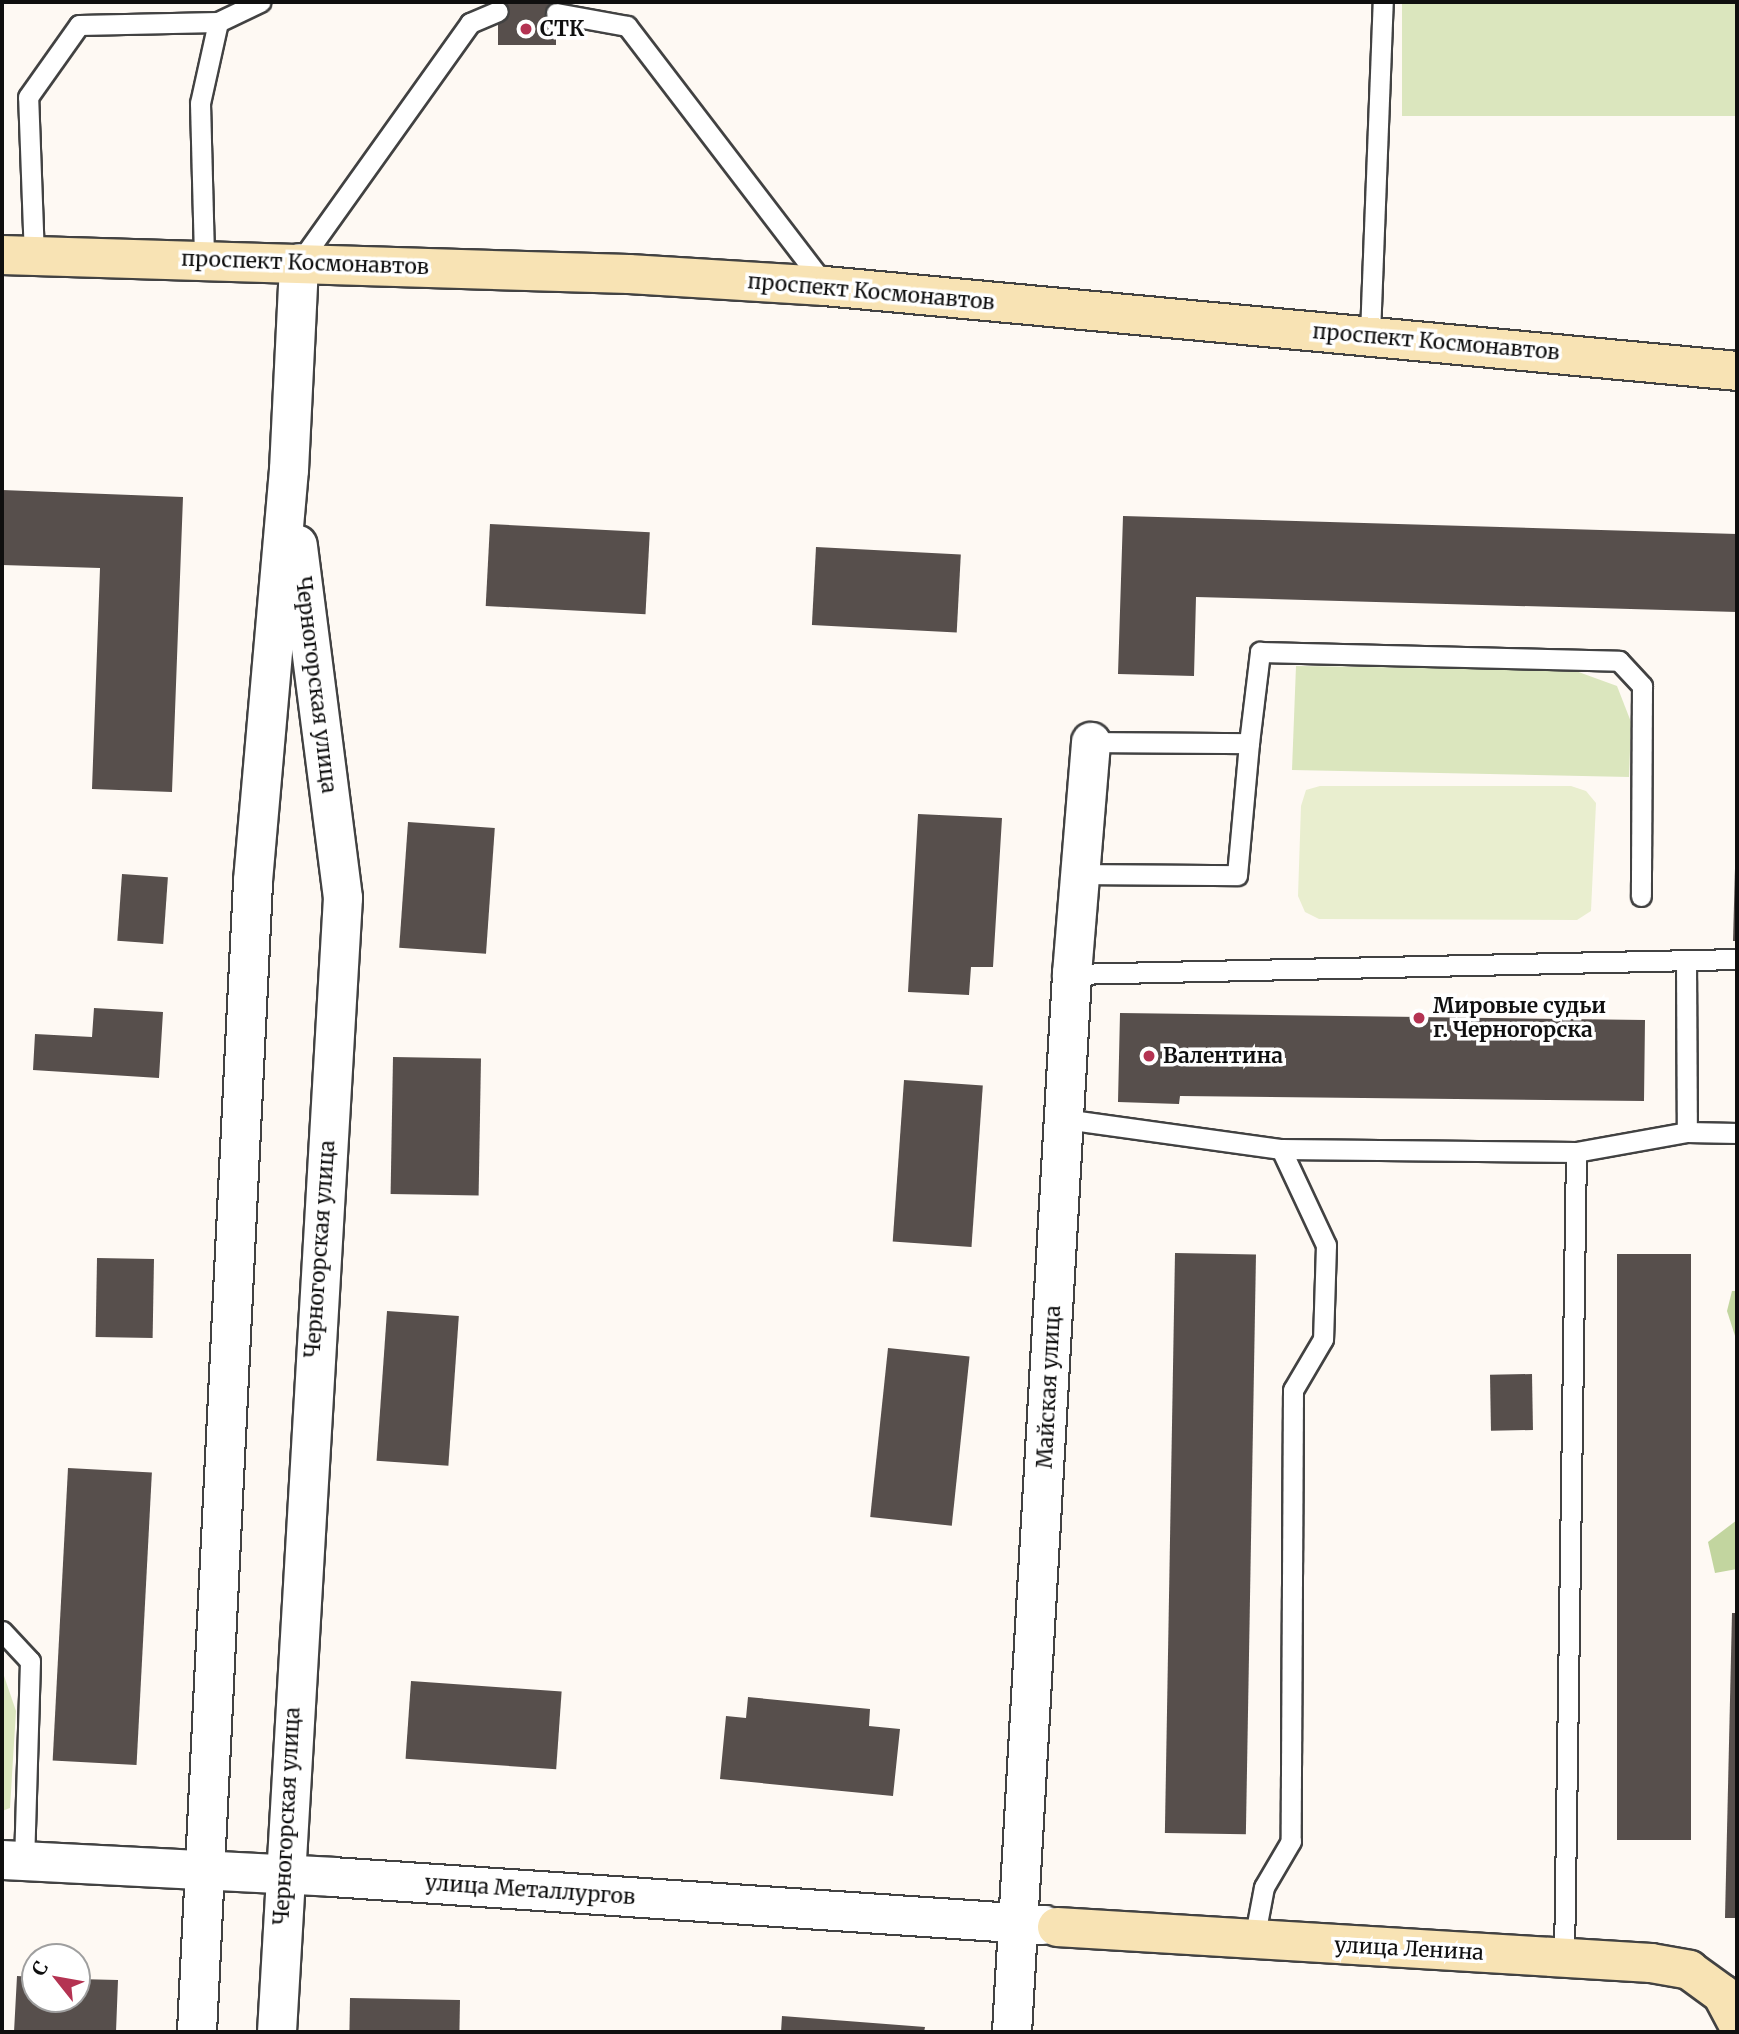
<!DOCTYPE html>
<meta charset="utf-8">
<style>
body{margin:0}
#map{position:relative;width:1739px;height:2034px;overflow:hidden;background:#fef9f3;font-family:Merriweather,serif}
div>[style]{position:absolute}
.green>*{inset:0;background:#dbe6be;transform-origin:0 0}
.forest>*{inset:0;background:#c2d59f}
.pitch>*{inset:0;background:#e9eecf}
.building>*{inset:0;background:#574f4c;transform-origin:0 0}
.roads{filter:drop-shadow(2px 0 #424242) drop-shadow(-2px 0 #424242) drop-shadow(0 2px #424242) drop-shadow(0 -2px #424242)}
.lane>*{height:19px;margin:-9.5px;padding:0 9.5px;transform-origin:9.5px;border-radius:9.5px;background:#fff}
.street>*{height:38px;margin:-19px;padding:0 19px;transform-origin:19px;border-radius:19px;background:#fff}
.secondary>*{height:38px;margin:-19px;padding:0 19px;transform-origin:19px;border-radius:19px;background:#f8e3b4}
.dots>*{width:19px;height:19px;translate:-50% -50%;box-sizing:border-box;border:4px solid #fff;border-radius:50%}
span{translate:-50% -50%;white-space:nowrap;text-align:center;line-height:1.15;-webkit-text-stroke:7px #fff;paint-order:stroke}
.poi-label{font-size:21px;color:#0f0f0f;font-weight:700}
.left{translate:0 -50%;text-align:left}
.street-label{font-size:21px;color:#0f0f0f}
.frame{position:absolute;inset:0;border:4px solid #0f0f0f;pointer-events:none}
.north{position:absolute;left:21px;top:1943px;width:70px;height:70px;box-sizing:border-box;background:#fff;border:2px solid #9f9f9f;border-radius:50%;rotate:301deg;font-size:19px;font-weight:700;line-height:28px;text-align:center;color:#0f0f0f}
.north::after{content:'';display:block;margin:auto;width:24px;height:32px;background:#b43352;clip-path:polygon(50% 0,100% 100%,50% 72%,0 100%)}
</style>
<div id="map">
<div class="green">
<div style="left:1402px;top:2px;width:335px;height:114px"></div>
<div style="clip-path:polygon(1296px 666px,1573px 670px,1617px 686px,1631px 722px,1629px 777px,1292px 770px)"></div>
<div style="clip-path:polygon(2px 1670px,16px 1711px,10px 1808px,2px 1811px)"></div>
</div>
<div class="forest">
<div style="clip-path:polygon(1732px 1291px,1737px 1291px,1737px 1342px,1727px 1311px)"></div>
<div style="clip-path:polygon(1737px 1520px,1737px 1569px,1715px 1573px,1708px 1542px)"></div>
</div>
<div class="pitch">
<div style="clip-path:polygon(1320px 786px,1571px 786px,1586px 791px,1596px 803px,1591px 911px,1577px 920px,1319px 919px,1305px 912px,1298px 896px,1301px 806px,1306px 790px)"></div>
</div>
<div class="building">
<div style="left:498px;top:2px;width:58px;height:43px"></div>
<div style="clip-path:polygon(2px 490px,183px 497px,172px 792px,92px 789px,100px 568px,2px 565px)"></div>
<div style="clip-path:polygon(1123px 516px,1737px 534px,1737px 612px,1196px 597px,1194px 676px,1118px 674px)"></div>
<div style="left:490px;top:524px;width:160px;height:82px;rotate:3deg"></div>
<div style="left:816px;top:547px;width:145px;height:78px;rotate:3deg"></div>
<div style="clip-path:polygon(918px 814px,1002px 818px,993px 967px,971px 967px,969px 995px,908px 992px)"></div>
<div style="left:408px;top:822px;width:87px;height:126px;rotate:4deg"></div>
<div style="clip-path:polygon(1735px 868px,1737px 868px,1737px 941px,1733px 941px)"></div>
<div style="left:122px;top:874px;width:46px;height:67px;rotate:4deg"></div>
<div style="clip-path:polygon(94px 1008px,163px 1012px,159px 1078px,33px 1070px,35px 1034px,92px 1037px)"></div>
<div style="clip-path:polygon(1120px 1013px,1645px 1020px,1644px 1101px,1180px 1096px,1179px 1104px,1118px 1102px)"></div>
<div style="left:393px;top:1057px;width:88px;height:137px;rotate:1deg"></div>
<div style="left:904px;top:1080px;width:79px;height:162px;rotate:4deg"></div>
<div style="left:1175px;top:1253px;width:81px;height:580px;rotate:1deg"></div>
<div style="left:1617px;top:1254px;width:74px;height:586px"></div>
<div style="left:97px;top:1258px;width:57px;height:79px;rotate:1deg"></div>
<div style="left:387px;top:1311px;width:72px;height:150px;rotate:4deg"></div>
<div style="left:888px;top:1348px;width:82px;height:170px;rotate:6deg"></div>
<div style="left:1532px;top:1374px;width:56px;height:42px;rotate:89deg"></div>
<div style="left:68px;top:1468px;width:84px;height:293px;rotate:3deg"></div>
<div style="clip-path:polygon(1732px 1613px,1737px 1613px,1737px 1918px,1725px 1918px)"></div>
<div style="left:411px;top:1681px;width:151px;height:78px;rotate:4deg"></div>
<div style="clip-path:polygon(748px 1697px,870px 1709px,869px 1726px,900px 1729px,893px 1796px,720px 1779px,726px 1716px,746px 1718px)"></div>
<div style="clip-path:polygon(17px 1976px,35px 1977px,35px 1999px,77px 1999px,77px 1979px,118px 1980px,116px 2032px,14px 2032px)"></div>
<div style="left:350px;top:1998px;width:110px;height:34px;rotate:1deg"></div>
<div style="clip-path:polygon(782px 2016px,925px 2027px,924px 2032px,781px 2032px)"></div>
</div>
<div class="roads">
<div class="lane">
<div style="left:556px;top:13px;width:72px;rotate:10.4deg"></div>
<div style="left:627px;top:26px;width:326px;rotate:52.6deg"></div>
<div style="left:218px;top:22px;width:47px;rotate:-25.5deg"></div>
<div style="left:34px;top:257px;width:160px;rotate:-92.1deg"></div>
<div style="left:28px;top:97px;width:88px;rotate:-54.7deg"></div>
<div style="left:79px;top:25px;width:139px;rotate:-1.2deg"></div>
<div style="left:218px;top:22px;width:83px;rotate:102.5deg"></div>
<div style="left:200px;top:103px;width:157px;rotate:88.5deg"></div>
<div style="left:299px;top:263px;width:295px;rotate:-54.5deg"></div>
<div style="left:470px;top:23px;width:30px;rotate:-23deg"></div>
<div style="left:1370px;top:334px;width:332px;rotate:-87.8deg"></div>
<div style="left:1091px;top:742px;width:158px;rotate:0.4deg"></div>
<div style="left:1249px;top:743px;width:92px;rotate:-83.1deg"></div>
<div style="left:1260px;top:652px;width:359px;rotate:1.4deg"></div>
<div style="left:1619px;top:661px;width:34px;rotate:47deg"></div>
<div style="left:1642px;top:686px;width:210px;rotate:90.3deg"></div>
<div style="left:1081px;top:874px;width:156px;rotate:0.4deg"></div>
<div style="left:1237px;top:875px;width:133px;rotate:-84.8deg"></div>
<div style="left:1686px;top:962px;width:170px;rotate:89.7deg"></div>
<div style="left:1072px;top:974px;width:665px;rotate:-1.29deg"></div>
<div style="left:1064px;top:1119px;width:219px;rotate:7.9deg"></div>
<div style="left:1281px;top:1149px;width:106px;rotate:64.9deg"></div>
<div style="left:1326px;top:1245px;width:94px;rotate:91.8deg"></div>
<div style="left:1323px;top:1339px;width:59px;rotate:120.5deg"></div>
<div style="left:1293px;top:1390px;width:451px;rotate:90.3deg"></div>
<div style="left:1291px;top:1841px;width:53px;rotate:120.4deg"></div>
<div style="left:1264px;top:1887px;width:54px;rotate:100.7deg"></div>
<div style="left:1281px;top:1149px;width:295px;rotate:0.6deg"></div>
<div style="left:1576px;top:1152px;width:113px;rotate:-10.2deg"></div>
<div style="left:1687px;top:1132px;width:50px;rotate:1.1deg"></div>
<div style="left:2px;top:1631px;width:41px;rotate:47deg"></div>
<div style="left:30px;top:1661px;width:200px;rotate:91.7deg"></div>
<div style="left:1564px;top:1959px;width:807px;rotate:-89.15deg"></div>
</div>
<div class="street">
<div style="left:2px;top:1860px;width:330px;rotate:2.9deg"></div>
<div style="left:332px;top:1877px;width:714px;rotate:3.86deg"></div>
<div style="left:197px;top:2032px;width:1152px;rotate:-87.21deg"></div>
<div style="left:253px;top:881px;width:413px;rotate:-85deg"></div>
<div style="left:289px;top:470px;width:207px;rotate:-87.2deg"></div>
<div style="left:277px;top:2032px;width:1136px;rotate:-86.67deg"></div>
<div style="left:343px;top:898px;width:356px;rotate:-97.3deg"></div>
<div style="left:1012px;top:2032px;width:1060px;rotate:-86.75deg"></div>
<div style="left:1072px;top:974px;width:233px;rotate:-85.3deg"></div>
</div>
<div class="secondary">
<div style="left:2px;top:255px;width:627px;rotate:1.74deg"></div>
<div style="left:629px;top:274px;width:196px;rotate:3.5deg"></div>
<div style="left:825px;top:286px;width:916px;rotate:5.32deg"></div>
<div style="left:1057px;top:1927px;width:595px;rotate:3.47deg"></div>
<div style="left:1651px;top:1963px;width:39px;rotate:10deg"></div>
<div style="left:1689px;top:1970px;width:41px;rotate:36deg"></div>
<div style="left:1722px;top:1994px;width:32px;rotate:62deg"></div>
</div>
</div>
<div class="dots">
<div style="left:526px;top:29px;background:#b43352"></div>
<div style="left:1419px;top:1018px;background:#b43352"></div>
<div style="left:1149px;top:1056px;background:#b43352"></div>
</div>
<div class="poi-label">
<span class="left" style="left:540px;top:29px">СТК</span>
<span class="left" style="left:1433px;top:1018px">Мировые судьи<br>г. Черногорска</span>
<span class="left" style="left:1163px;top:1056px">Валентина</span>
</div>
<div class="street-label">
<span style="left:305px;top:263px;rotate:2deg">проспект Космонавтов</span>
<span style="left:871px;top:292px;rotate:5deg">проспект Космонавтов</span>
<span style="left:1436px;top:342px;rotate:5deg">проспект Космонавтов</span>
<span style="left:316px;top:685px;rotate:83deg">Черногорская улица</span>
<span style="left:320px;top:1249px;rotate:-86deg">Черногорская улица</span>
<span style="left:1049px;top:1387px;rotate:-87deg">Майская улица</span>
<span style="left:287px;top:1816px;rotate:-87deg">Черногорская улица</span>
<span style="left:530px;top:1890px;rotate:4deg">улица Металлургов</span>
<span style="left:1409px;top:1949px;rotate:3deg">улица Ленина</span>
</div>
<div class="frame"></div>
<div class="north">С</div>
</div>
